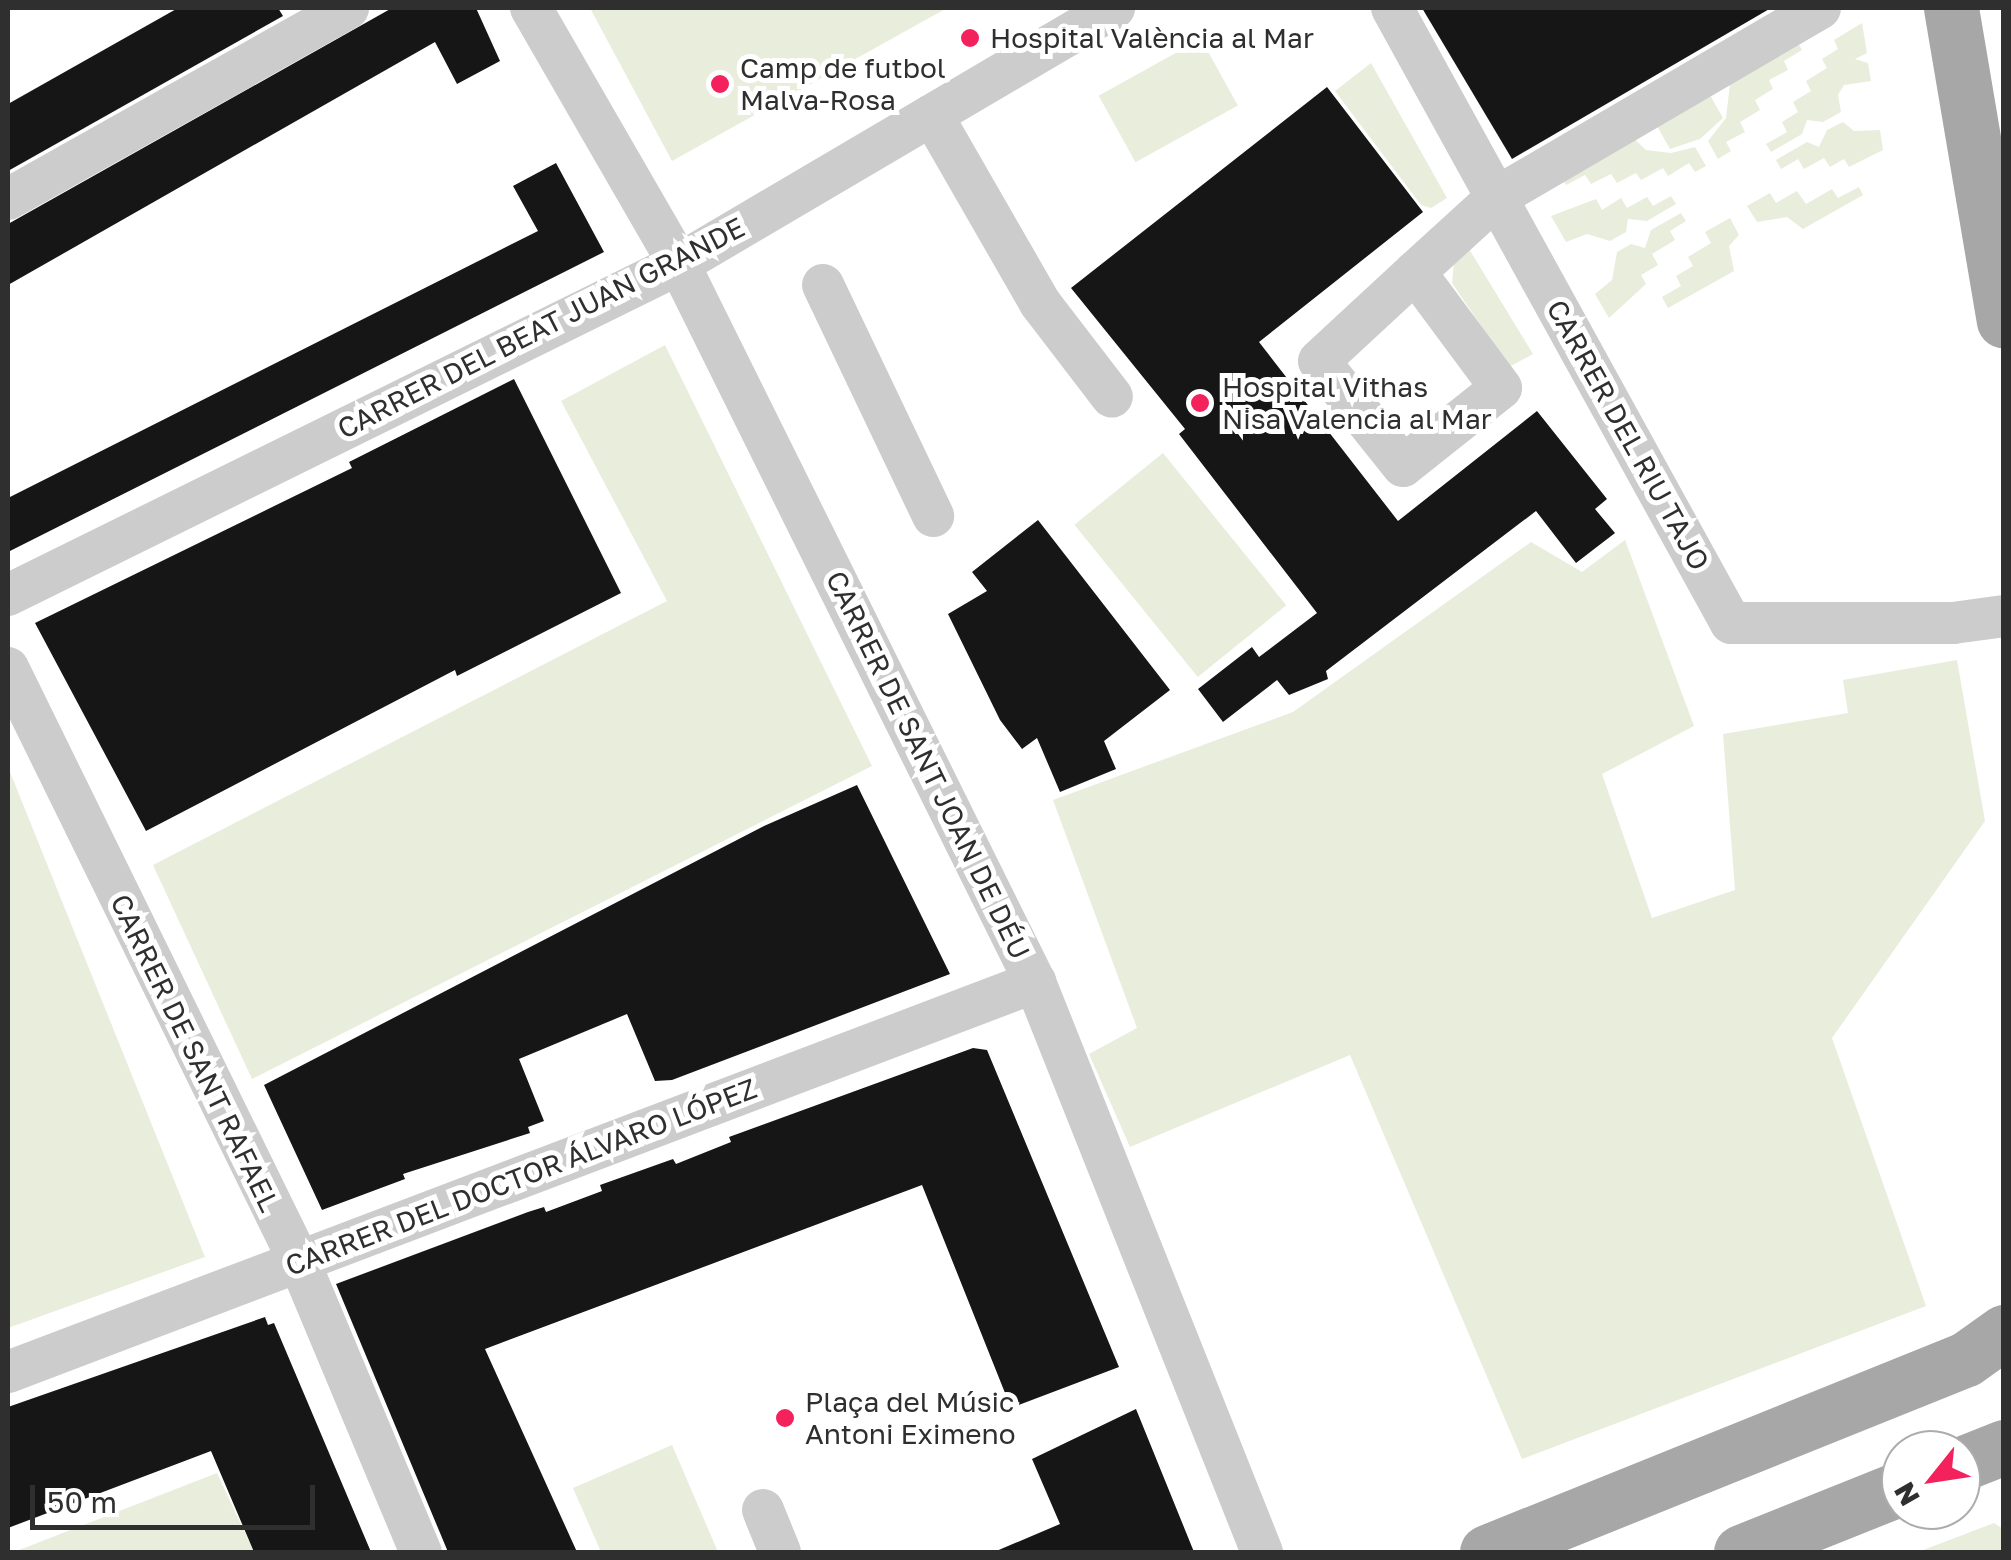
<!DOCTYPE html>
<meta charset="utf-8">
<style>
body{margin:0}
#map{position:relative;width:2011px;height:1560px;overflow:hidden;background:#fff;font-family:"Golos Text",sans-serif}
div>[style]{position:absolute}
.green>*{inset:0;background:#e9eddb;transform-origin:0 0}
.building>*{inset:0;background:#161616}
.minor>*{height:42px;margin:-21px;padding:0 21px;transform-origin:21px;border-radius:21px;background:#ccc}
.major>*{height:55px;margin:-27.5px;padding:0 27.5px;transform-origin:27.5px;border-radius:27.5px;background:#a7a7a7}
.dots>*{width:28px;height:28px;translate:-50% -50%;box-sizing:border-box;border:5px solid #fff;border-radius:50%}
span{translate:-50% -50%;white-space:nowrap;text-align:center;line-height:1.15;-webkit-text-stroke:10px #fff;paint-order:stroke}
.poi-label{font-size:28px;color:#2f2f2f}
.left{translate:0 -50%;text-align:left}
.street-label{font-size:28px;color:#2f2f2f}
.frame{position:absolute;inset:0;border:10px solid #2f2f2f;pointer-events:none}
.north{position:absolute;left:1881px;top:1430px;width:100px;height:100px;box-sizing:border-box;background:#fff;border:2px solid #acacac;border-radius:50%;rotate:240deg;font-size:28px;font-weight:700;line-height:40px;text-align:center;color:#2f2f2f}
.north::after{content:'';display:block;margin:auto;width:35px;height:45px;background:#f4225c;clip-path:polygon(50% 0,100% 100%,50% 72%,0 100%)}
.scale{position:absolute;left:30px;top:1485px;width:285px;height:45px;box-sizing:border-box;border:5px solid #2f2f2f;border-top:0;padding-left:12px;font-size:30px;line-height:35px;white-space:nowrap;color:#2f2f2f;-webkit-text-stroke:8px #fff;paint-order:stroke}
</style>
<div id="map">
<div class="green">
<div style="clip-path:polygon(590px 8px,947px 8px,672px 161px)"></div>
<div style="clip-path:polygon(1862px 23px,1867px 53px,1855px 59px,1868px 63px,1871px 81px,1844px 85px,1838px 95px,1841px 112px,1823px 122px,1807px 120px,1802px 134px,1771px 152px,1766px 144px,1787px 132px,1782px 122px,1798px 112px,1793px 102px,1811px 91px,1806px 81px,1827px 68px,1822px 59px,1838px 49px,1834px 40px)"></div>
<div style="clip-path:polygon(1795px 37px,1802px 50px,1784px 61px,1788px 70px,1769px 80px,1773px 89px,1755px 100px,1760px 110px,1740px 122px,1745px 132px,1726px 142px,1731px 151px,1718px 159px,1708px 141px,1726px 118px,1731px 75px)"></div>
<div style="left:1201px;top:39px;width:76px;height:117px;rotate:61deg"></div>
<div style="clip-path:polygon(1371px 63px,1447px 198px,1431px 208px,1421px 205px,1335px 91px)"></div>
<div style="clip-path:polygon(1706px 88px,1723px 118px,1700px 139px,1670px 149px,1653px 119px)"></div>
<div style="clip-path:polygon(1843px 122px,1854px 131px,1880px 130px,1883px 150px,1849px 167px,1844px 159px,1830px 167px,1824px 158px,1804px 169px,1798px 159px,1781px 169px,1776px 160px,1807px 142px,1819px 147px,1827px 130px)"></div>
<div style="clip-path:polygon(1629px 134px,1646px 150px,1671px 153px,1695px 147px,1706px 166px,1695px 172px,1689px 163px,1668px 176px,1663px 168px,1641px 180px,1636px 173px,1617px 183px,1611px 174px,1591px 184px,1585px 175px,1566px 185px,1559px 174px)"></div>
<div style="clip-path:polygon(1859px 187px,1863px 195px,1803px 229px,1787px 217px,1757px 222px,1747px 206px,1770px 193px,1776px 203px,1797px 191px,1806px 204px,1832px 189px,1838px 198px)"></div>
<div style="clip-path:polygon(1671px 196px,1676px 204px,1647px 221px,1628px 219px,1626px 232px,1610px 241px,1587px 234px,1566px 242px,1551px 216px,1596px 199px,1602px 210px,1621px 198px,1627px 208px,1647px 197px,1653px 206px)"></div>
<div style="clip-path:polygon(1681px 213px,1686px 221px,1670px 231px,1675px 240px,1652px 254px,1658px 265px,1641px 275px,1646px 284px,1609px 318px,1595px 294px,1612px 280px,1617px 252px,1631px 244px,1645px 248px,1651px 230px)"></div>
<div style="clip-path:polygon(1730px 218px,1739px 235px,1729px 246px,1734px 271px,1668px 308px,1662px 297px,1681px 286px,1676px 276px,1693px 266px,1688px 257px,1711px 243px,1705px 232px)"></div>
<div style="clip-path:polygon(1466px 244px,1533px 354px,1509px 367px,1452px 283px,1454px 262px)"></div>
<div style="clip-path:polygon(665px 345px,872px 766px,252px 1079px,153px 865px,667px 601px,561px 401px)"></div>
<div style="left:1163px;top:453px;width:196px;height:114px;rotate:51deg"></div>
<div style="clip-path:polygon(1625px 540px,1694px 726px,1602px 774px,1652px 918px,1735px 890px,1723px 734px,1848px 713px,1843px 680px,1957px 660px,1985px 821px,1832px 1038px,1926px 1306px,1522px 1459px,1350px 1055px,1130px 1147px,1089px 1054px,1137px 1028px,1053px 800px,1293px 712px,1531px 542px,1582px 572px)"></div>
<div style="clip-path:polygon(8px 767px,205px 1257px,8px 1328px)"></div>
<div style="clip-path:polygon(672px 1445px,718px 1552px,601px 1552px,573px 1488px)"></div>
<div style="clip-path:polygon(217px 1473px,254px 1552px,14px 1552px)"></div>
<div style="clip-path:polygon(1994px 1523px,2003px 1529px,2003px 1552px,1918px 1552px)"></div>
</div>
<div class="building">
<div style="clip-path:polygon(178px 8px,278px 8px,283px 16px,8px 171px,8px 104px)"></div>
<div style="clip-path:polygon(392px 8px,476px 8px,500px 61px,457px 84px,435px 42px,8px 285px,8px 224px)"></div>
<div style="clip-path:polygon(1422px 8px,1771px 8px,1512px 159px)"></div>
<div style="clip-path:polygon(1327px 87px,1423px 212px,1259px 342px,1398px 521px,1537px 411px,1607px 499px,1595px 509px,1615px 533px,1576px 563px,1536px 511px,1326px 671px,1328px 679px,1289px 695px,1277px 680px,1223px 722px,1198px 689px,1252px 647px,1259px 657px,1317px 613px,1179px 434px,1185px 429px,1071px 288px)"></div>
<div style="clip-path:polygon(556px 163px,604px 252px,8px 552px,8px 498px,538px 231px,513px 186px)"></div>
<div style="clip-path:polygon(514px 379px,621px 593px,457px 676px,455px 670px,146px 831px,35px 623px,352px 468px,349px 462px)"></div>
<div style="clip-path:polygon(1038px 520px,1170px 690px,1104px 741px,1116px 769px,1060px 792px,1037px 738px,1022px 749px,1000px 720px,948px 614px,987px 591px,972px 572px)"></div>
<div style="clip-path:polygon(857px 785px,950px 974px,672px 1080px,655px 1081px,627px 1014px,519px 1059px,544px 1121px,528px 1127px,530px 1133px,403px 1174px,405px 1179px,322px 1210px,264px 1085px,764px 826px)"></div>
<div style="clip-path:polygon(973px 1048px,987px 1050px,1119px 1367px,1011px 1408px,922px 1185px,485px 1349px,577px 1552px,448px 1552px,336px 1284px,528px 1212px,544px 1207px,546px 1212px,602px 1191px,600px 1185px,673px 1159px,676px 1164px,731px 1142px,729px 1137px)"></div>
<div style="clip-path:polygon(265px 1317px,268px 1325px,274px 1323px,371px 1552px,254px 1552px,211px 1451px,8px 1528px,8px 1407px)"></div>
<div style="clip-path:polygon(1136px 1409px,1194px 1552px,994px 1552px,1060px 1524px,1032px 1459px)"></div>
</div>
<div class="minor">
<div style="left:531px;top:8px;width:296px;rotate:60deg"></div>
<div style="left:679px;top:264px;width:801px;rotate:63.63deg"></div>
<div style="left:1035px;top:982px;width:614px;rotate:68.29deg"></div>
<div style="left:1392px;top:8px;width:702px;rotate:61.14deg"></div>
<div style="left:1731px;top:623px;width:222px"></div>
<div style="left:1953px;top:623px;width:51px;rotate:-7.8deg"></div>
<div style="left:932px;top:115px;width:217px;rotate:60.1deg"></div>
<div style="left:1040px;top:303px;width:118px;rotate:52.5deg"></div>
<div style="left:8px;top:199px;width:390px;rotate:-29.3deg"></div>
<div style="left:1415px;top:272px;width:144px;rotate:53.4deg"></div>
<div style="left:1501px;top:388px;width:125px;rotate:141.5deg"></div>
<div style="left:1403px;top:466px;width:134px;rotate:-128.7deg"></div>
<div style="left:1319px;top:361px;width:131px;rotate:-42.8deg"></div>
<div style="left:1415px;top:272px;width:111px;rotate:-42.4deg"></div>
<div style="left:1497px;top:197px;width:374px;rotate:-30.3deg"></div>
<div style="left:823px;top:285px;width:256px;rotate:64.5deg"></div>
<div style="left:8px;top:595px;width:748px;rotate:-26.26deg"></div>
<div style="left:679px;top:264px;width:505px;rotate:-30.48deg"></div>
<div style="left:8px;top:668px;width:661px;rotate:63.86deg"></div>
<div style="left:299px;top:1261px;width:316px;rotate:67.3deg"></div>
<div style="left:8px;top:1372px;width:1099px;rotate:-20.79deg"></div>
<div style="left:763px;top:1510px;width:45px;rotate:68deg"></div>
</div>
<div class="major">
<div style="left:1951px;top:8px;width:317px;rotate:80.4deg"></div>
<div style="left:1961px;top:1464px;width:46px;rotate:-21.6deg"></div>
<div style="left:1487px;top:1552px;width:516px;rotate:-21.95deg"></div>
<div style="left:1966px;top:1359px;width:47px;rotate:-35.4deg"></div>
<div style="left:1741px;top:1552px;width:172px;rotate:-21.8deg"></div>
</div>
<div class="dots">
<div style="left:970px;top:38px;background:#f4225c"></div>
<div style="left:720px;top:84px;background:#f4225c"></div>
<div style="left:1200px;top:403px;background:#f4225c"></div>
<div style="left:785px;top:1418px;background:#f4225c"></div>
</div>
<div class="poi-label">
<span class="left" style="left:990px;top:38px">Hospital València al Mar</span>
<span class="left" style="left:740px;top:84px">Camp de futbol<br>Malva-Rosa</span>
<span class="left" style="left:1222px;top:403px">Hospital Vithas<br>Nisa Valencia al Mar</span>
<span class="left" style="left:805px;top:1418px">Plaça del Músic<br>Antoni Eximeno</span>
</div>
<div class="street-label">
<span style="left:541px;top:328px;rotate:-27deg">CARRER DEL BEAT JUAN GRANDE</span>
<span style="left:1628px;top:435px;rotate:61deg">CARRER DEL RIU TAJO</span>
<span style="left:928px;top:765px;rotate:64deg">CARRER DE SANT JOAN DE DÉU</span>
<span style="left:195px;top:1053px;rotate:64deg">CARRER DE SANT RAFAEL</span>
<span style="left:521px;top:1177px;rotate:-21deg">CARRER DEL DOCTOR ÁLVARO LÓPEZ</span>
</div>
<div class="frame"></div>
<div class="north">N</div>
<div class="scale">50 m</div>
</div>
